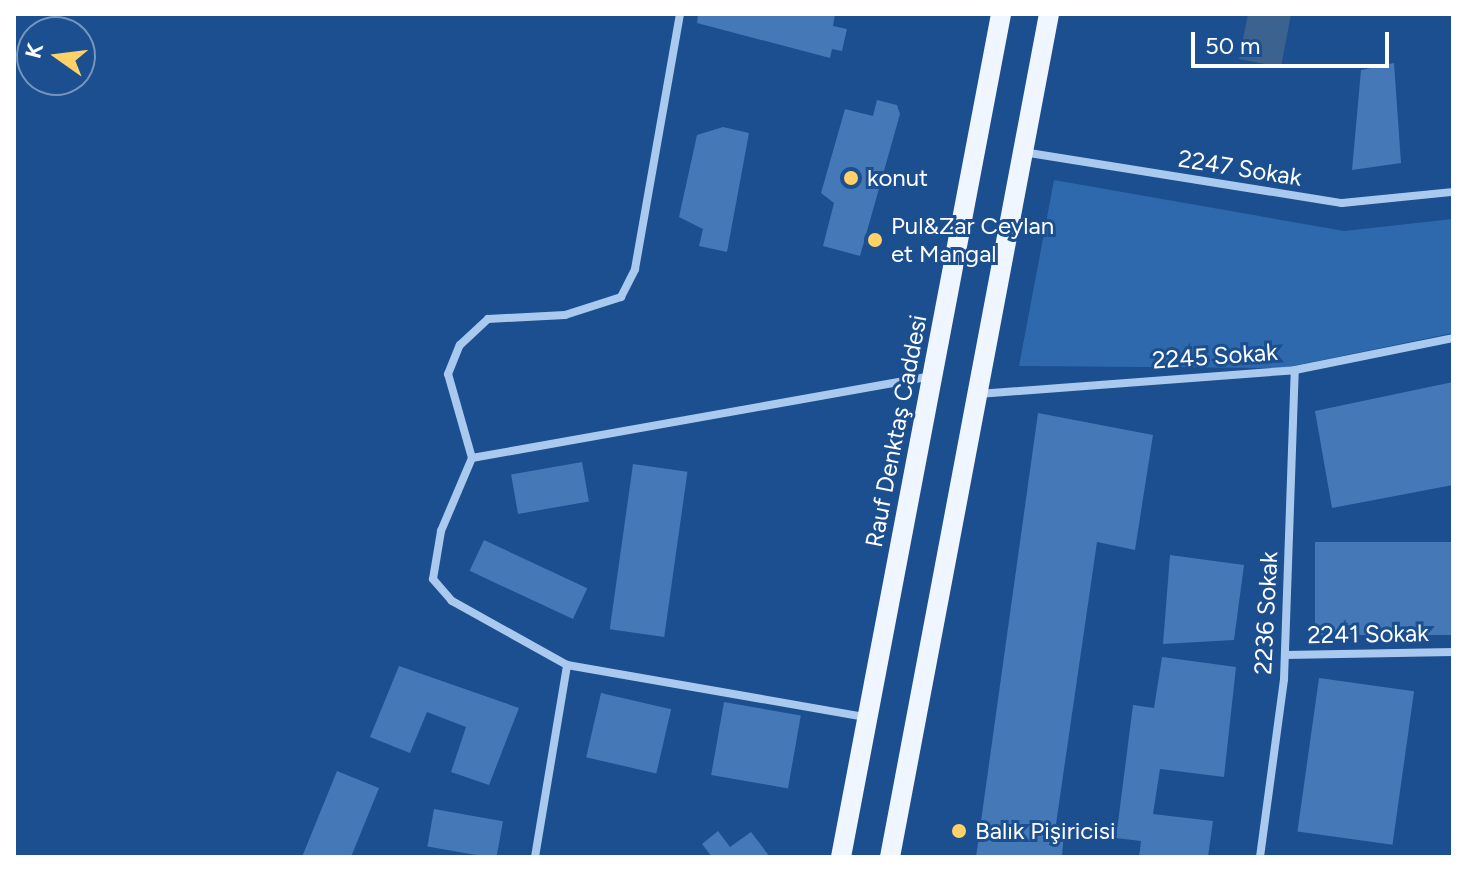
<!DOCTYPE html>
<meta charset="utf-8">
<style>
body{margin:0}
#map{position:relative;width:1467px;height:871px;overflow:hidden;background:#1b4f8f;font-family:Figtree,sans-serif}
div>[style]{position:absolute}
.green>*{inset:0;background:#2e69ad}
.water>*{inset:0;background:#3c6290}
.building>*{inset:0;background:#4478b7;transform-origin:0 0}
.minor>*{height:8px;margin:-4px;padding:0 4px;transform-origin:4px;border-radius:4px;background:#a9c9ee}
.primary>*{height:20px;margin:-10px;padding:0 10px;transform-origin:10px;border-radius:10px;background:#f0f6ff}
.dots>*{width:22px;height:22px;translate:-50% -50%;box-sizing:border-box;border:4px solid #1b4f8f;border-radius:50%}
span{translate:-50% -50%;white-space:nowrap;text-align:center;line-height:1.15;-webkit-text-stroke:6px #1b4f8f;paint-order:stroke}
.street-label{font-size:24px;color:#fff}
.poi-label{font-size:24px;color:#fff}
.left{translate:0 -50%;text-align:left}
.frame{position:absolute;inset:0;border:16px solid #fff;pointer-events:none}
.north{position:absolute;left:16px;top:16px;width:80px;height:80px;box-sizing:border-box;background:#1b4f8f;border:2px solid #7695bc;border-radius:50%;rotate:284deg;font-size:22px;font-weight:700;line-height:32px;text-align:center;color:#fff}
.north::after{content:'';display:block;margin:auto;width:28px;height:36px;background:#ffd166;clip-path:polygon(50% 0,100% 100%,50% 72%,0 100%)}
.scale{position:absolute;left:1191px;top:32px;width:198px;height:36px;box-sizing:border-box;border:4px solid #fff;border-top:0;padding-left:10px;font-size:24px;line-height:28px;white-space:nowrap;color:#fff;-webkit-text-stroke:6px #1b4f8f;paint-order:stroke}
</style>
<div id="map">
<div class="green">
<div style="clip-path:polygon(1054px 180px,1344px 231px,1453px 219px,1453px 333px,1283px 368px,1019px 366px)"></div>
</div>
<div class="water">
<div style="clip-path:polygon(1248px 14px,1291px 14px,1281px 67px,1239px 59px)"></div>
</div>
<div class="building">
<div style="clip-path:polygon(698px 14px,835px 14px,833px 26px,847px 29px,842px 51px,832px 49px,830px 58px,697px 23px)"></div>
<div style="clip-path:polygon(1394px 63px,1401px 163px,1352px 170px,1361px 70px)"></div>
<div style="clip-path:polygon(877px 100px,897px 105px,900px 114px,860px 256px,823px 246px,834px 203px,821px 193px,845px 109px,873px 116px)"></div>
<div style="clip-path:polygon(723px 127px,749px 133px,727px 252px,699px 246px,703px 229px,679px 217px,697px 135px)"></div>
<div style="clip-path:polygon(1453px 382px,1453px 485px,1332px 508px,1315px 411px)"></div>
<div style="clip-path:polygon(1038px 413px,1153px 435px,1135px 550px,1097px 542px,1055px 831px,1064px 831px,1062px 857px,976px 857px)"></div>
<div style="left:582px;top:462px;width:40px;height:72px;rotate:80deg"></div>
<div style="left:633px;top:464px;width:55px;height:167px;rotate:8deg"></div>
<div style="left:484px;top:540px;width:114px;height:34px;rotate:25deg"></div>
<div style="left:1453px;top:542px;width:93px;height:138px;rotate:90deg"></div>
<div style="clip-path:polygon(1170px 555px,1244px 565px,1234px 640px,1163px 644px)"></div>
<div style="clip-path:polygon(1162px 657px,1236px 667px,1224px 777px,1160px 769px,1153px 814px,1213px 821px,1208px 857px,1139px 857px,1141px 841px,1116px 838px,1133px 705px,1154px 708px)"></div>
<div style="clip-path:polygon(399px 666px,519px 708px,489px 785px,451px 772px,466px 727px,427px 712px,410px 753px,370px 737px)"></div>
<div style="left:1319px;top:678px;width:96px;height:155px;rotate:8deg"></div>
<div style="left:601px;top:693px;width:72px;height:66px;rotate:13deg"></div>
<div style="left:724px;top:702px;width:78px;height:74px;rotate:10deg"></div>
<div style="clip-path:polygon(337px 771px,379px 788px,351px 857px,302px 857px)"></div>
<div style="left:434px;top:809px;width:70px;height:38px;rotate:10deg"></div>
<div style="clip-path:polygon(718px 831px,730px 847px,751px 832px,770px 857px,712px 857px,702px 844px)"></div>
</div>
<div class="minor">
<div style="left:1023px;top:152px;width:323px;rotate:9.1deg"></div>
<div style="left:1342px;top:203px;width:112px;rotate:-5.7deg"></div>
<div style="left:978px;top:394px;width:318px;rotate:-4.3deg"></div>
<div style="left:1295px;top:370px;width:161px;rotate:-11.4deg"></div>
<div style="left:472px;top:458px;width:87px;rotate:-105.9deg"></div>
<div style="left:448px;top:374px;width:31px;rotate:-68deg"></div>
<div style="left:460px;top:345px;width:38px;rotate:-43deg"></div>
<div style="left:488px;top:319px;width:77px;rotate:-3deg"></div>
<div style="left:565px;top:315px;width:59px;rotate:-17.8deg"></div>
<div style="left:621px;top:297px;width:31px;rotate:-63deg"></div>
<div style="left:635px;top:269px;width:259px;rotate:-80deg"></div>
<div style="left:1285px;top:655px;width:168px;rotate:-1deg"></div>
<div style="left:567px;top:665px;width:132px;rotate:-150.9deg"></div>
<div style="left:452px;top:601px;width:29px;rotate:-131deg"></div>
<div style="left:433px;top:579px;width:49px;rotate:-80.5deg"></div>
<div style="left:441px;top:531px;width:79px;rotate:-67deg"></div>
<div style="left:472px;top:458px;width:466px;rotate:-10.1deg"></div>
<div style="left:535px;top:857px;width:195px;rotate:-80.5deg"></div>
<div style="left:567px;top:665px;width:303px;rotate:9.9deg"></div>
<div style="left:1260px;top:857px;width:180px;rotate:-82.3deg"></div>
<div style="left:1284px;top:679px;width:309px;rotate:-88deg"></div>
</div>
<div class="primary">
<div style="left:841px;top:857px;width:858px;rotate:-79.25deg"></div>
<div style="left:890px;top:857px;width:858px;rotate:-79.32deg"></div>
</div>
<div class="dots">
<div style="left:851px;top:178px;background:#ffd166"></div>
<div style="left:875px;top:240px;background:#ffd166"></div>
<div style="left:959px;top:831px;background:#ffd166"></div>
</div>
<div class="street-label">
<span style="left:1240px;top:168px;rotate:9deg">2247 Sokak</span>
<span style="left:1215px;top:356px;rotate:-4deg">2245 Sokak</span>
<span style="left:896px;top:431px;rotate:-79deg">Rauf Denktaş Caddesi</span>
<span style="left:1266px;top:613px;rotate:-87deg">2236 Sokak</span>
<span style="left:1368px;top:634px;rotate:-1deg">2241 Sokak</span>
</div>
<div class="poi-label">
<span class="left" style="left:867px;top:178px">konut</span>
<span class="left" style="left:891px;top:240px">Pul&amp;Zar Ceylan<br>et Mangal</span>
<span class="left" style="left:975px;top:831px">Balık Pişiricisi</span>
</div>
<div class="frame"></div>
<div class="north">K</div>
<div class="scale">50 m</div>
</div>
